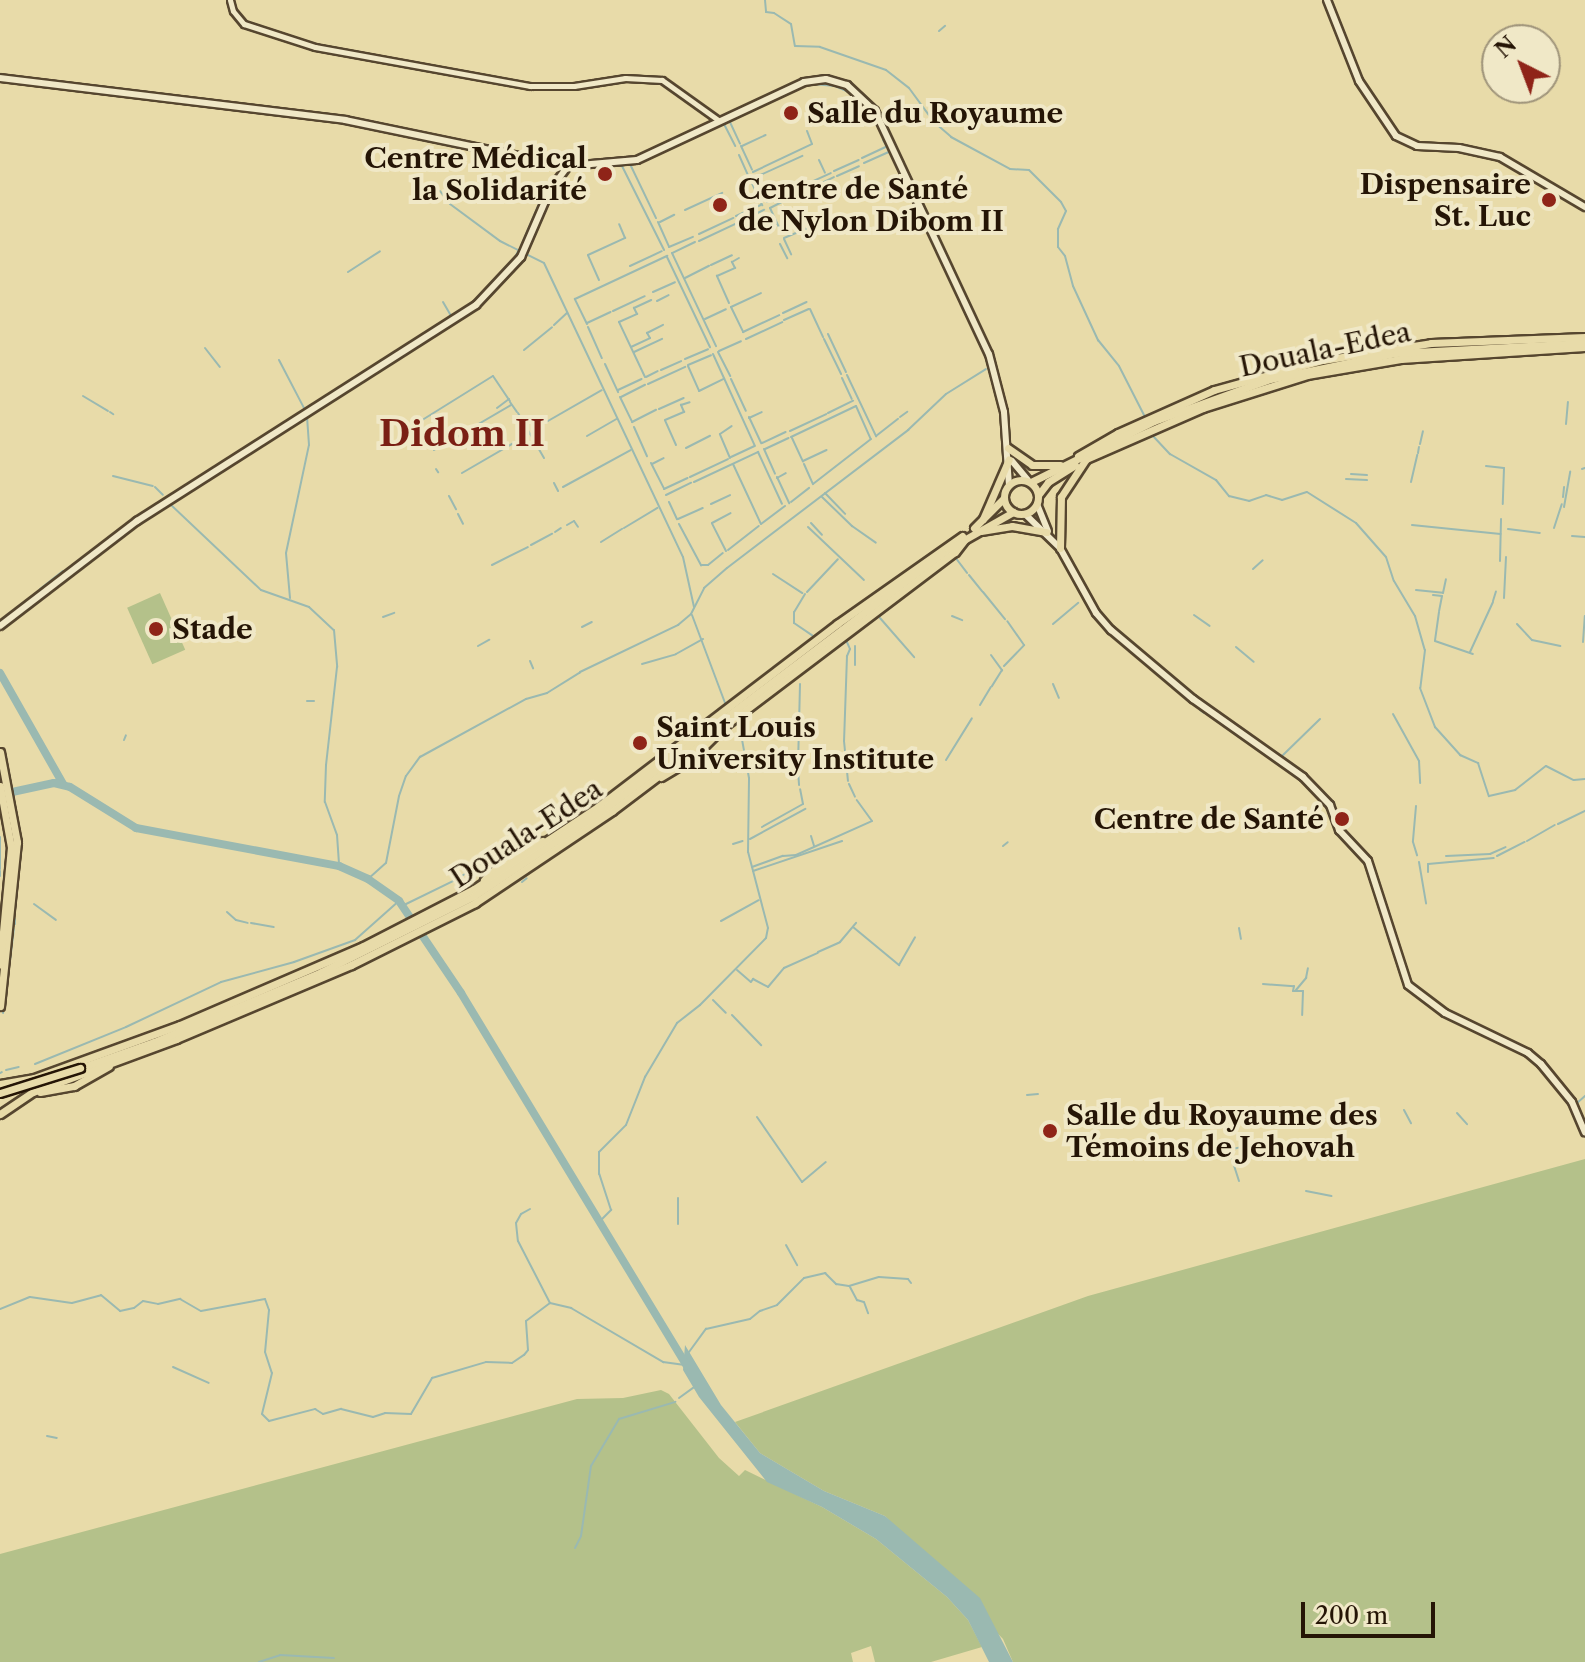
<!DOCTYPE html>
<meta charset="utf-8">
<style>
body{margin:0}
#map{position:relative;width:1585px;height:1662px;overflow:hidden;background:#e8dba9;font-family:"Libre Caslon Text",serif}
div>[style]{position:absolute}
.green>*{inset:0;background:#b4c18a;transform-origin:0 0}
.water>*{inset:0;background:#9ab9b1}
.stream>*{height:2px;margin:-1px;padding:0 1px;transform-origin:1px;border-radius:1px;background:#9ab9b1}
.river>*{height:8px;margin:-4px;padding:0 4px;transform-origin:4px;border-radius:4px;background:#9ab9b1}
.roads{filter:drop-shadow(2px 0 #56462f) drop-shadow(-2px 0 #56462f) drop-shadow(0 2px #56462f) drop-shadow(0 -2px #56462f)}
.tertiary>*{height:5px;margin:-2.5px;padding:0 2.5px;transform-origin:2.5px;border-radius:2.5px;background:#f0e8c7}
.secondary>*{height:6px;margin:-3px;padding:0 3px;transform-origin:3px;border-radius:3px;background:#f0e8c7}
.primary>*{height:7px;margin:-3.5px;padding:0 3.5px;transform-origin:3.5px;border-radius:3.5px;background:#e8dba9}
.trunk>*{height:7px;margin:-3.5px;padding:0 3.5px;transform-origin:3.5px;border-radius:3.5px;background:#e8dba9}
.trunk>.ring{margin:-3.5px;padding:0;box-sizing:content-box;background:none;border:7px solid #e8dba9;border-radius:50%}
.bridges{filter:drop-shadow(2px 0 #251506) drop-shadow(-2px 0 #251506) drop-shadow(0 2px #251506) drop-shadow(0 -2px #251506)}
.trunk-bridge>*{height:7px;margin:-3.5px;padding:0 3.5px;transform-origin:3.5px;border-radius:3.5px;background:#e8dba9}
.dots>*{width:22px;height:22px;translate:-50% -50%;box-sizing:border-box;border:4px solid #f0e8c7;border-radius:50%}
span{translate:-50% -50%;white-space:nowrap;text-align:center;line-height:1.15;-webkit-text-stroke:8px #f0e8c7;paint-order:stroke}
.poi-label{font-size:28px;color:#251506;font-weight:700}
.left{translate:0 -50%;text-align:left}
.right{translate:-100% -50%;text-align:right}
.street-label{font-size:28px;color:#251506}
.district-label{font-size:36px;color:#7a1f14;font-weight:700}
.north{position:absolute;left:1481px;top:24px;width:80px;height:80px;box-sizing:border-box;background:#f0e8c7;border:2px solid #9f947a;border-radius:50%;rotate:318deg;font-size:22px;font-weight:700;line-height:32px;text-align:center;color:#251506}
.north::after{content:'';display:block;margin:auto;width:28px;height:36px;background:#8f2418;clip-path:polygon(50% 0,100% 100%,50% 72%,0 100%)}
.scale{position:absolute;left:1301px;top:1602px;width:134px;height:36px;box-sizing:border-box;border:4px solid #251506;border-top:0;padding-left:10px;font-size:24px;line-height:28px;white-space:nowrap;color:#251506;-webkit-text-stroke:6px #f0e8c7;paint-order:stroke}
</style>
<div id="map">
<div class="green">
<div style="left:160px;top:593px;width:62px;height:36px;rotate:66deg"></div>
<div style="clip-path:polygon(1585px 1159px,1585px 1662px,1013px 1662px,1003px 1639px,885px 1516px,824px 1491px,760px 1453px,735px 1422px,1088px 1296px)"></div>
<div style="clip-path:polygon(661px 1390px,669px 1394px,719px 1458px,739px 1476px,745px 1470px,822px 1507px,876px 1539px,947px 1597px,968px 1620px,982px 1647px,931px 1662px,875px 1662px,871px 1646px,851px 1653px,853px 1662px,0 1662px,0 1554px,577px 1399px,623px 1398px)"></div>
</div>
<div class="water">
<div style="clip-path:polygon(685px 1345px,721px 1405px,760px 1453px,824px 1491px,885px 1516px,980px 1598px,1013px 1662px,989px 1662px,968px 1620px,947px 1597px,876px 1539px,822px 1507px,767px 1482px,699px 1397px,683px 1370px)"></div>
</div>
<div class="stream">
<div style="left:765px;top:0;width:12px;rotate:85deg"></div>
<div style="left:766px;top:12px;width:8px;rotate:7deg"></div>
<div style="left:774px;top:13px;width:20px;rotate:33deg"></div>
<div style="left:791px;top:24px;width:22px;rotate:80deg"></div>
<div style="left:795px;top:46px;width:25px;rotate:2deg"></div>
<div style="left:820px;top:47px;width:70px;rotate:19.2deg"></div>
<div style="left:886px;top:70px;width:29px;rotate:38deg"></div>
<div style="left:909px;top:88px;width:42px;rotate:53.7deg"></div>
<div style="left:934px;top:122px;width:23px;rotate:41deg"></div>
<div style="left:951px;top:137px;width:67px;rotate:28.5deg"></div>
<div style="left:1010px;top:169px;width:19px;rotate:3deg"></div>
<div style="left:1029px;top:170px;width:45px;rotate:45deg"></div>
<div style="left:1061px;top:202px;width:10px;rotate:61deg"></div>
<div style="left:1066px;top:211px;width:20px;rotate:114deg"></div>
<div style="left:1058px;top:229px;width:18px;rotate:90deg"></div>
<div style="left:1058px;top:247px;width:11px;rotate:52deg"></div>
<div style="left:1065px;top:256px;width:31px;rotate:75deg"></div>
<div style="left:1073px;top:286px;width:60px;rotate:65.2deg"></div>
<div style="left:1098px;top:340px;width:33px;rotate:51deg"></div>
<div style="left:1119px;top:366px;width:57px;rotate:63deg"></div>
<div style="left:939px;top:31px;width:8px;rotate:-40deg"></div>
<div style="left:813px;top:84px;width:22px;rotate:5deg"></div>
<div style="left:835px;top:86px;width:20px;rotate:24deg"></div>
<div style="left:803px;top:86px;width:8px;rotate:-14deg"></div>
<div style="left:866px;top:106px;width:7px;rotate:56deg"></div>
<div style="left:871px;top:114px;width:6px;rotate:59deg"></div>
<div style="left:729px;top:120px;width:26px;rotate:65deg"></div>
<div style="left:723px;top:122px;width:27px;rotate:63deg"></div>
<div style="left:883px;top:140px;width:6px;rotate:59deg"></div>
<div style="left:741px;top:146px;width:26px;rotate:65deg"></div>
<div style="left:742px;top:146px;width:26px;rotate:-25deg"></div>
<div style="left:739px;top:155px;width:22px;rotate:66deg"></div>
<div style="left:862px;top:158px;width:26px;rotate:-25deg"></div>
<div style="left:819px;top:160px;width:14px;rotate:65deg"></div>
<div style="left:864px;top:163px;width:27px;rotate:-24deg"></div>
<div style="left:630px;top:164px;width:60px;rotate:64.3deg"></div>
<div style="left:607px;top:166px;width:14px"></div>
<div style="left:622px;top:166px;width:94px;rotate:63.4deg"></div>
<div style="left:834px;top:171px;width:27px;rotate:-24deg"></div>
<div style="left:753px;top:172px;width:65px;rotate:-25.4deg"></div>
<div style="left:812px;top:144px;width:14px;rotate:-111deg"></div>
<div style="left:837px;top:176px;width:24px;rotate:-24deg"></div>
<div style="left:756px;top:177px;width:51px;rotate:-24.5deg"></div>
<div style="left:756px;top:178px;width:25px;rotate:64deg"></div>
<div style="left:750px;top:179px;width:29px;rotate:65deg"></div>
<div style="left:440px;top:191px;width:16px;rotate:52deg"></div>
<div style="left:450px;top:204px;width:62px;rotate:36.5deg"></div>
<div style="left:500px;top:241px;width:49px;rotate:26.6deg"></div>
<div style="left:544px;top:263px;width:325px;rotate:64.7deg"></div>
<div style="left:683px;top:557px;width:51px;rotate:77.6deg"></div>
<div style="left:797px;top:195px;width:41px;rotate:-25.9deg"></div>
<div style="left:767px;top:202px;width:70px;rotate:-24.4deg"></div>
<div style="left:770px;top:208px;width:28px;rotate:-27deg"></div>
<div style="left:770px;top:208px;width:26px;rotate:65deg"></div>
<div style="left:685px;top:210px;width:41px;rotate:-24.7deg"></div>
<div style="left:736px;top:216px;width:27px;rotate:-24deg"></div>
<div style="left:658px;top:222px;width:27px;rotate:66deg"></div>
<div style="left:669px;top:247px;width:26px;rotate:-23deg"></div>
<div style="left:660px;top:222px;width:16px;rotate:-27deg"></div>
<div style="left:739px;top:222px;width:28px;rotate:-26deg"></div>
<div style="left:699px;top:234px;width:38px;rotate:-25deg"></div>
<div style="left:784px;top:238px;width:25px;rotate:-23deg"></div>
<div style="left:784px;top:239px;width:17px;rotate:65deg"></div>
<div style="left:699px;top:241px;width:42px;rotate:-25.3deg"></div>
<div style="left:695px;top:242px;width:25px;rotate:154deg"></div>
<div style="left:672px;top:253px;width:103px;rotate:64.7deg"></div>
<div style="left:780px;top:244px;width:16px;rotate:63deg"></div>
<div style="left:521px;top:246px;width:46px;rotate:-66.8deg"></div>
<div style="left:667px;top:257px;width:100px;rotate:64.5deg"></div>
<div style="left:512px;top:263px;width:13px;rotate:-63deg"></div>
<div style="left:711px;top:265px;width:23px;rotate:-25deg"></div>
<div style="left:630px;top:266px;width:35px;rotate:-25deg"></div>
<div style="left:348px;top:272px;width:38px;rotate:-33deg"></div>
<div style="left:685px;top:278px;width:27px;rotate:-27deg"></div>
<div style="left:599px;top:280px;width:27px;rotate:-114deg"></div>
<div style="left:588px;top:255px;width:41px;rotate:-24.7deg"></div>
<div style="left:625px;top:238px;width:15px;rotate:-113deg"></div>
<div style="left:653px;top:292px;width:24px;rotate:-24deg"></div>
<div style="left:657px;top:301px;width:13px;rotate:-27deg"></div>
<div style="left:443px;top:302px;width:16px;rotate:60deg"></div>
<div style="left:729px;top:303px;width:30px;rotate:-114deg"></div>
<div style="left:717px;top:276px;width:20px;rotate:-24deg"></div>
<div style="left:735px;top:268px;width:7px;rotate:-117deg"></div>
<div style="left:732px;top:262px;width:8px;rotate:-30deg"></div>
<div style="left:731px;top:307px;width:28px;rotate:64deg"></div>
<div style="left:743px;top:332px;width:40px;rotate:-25deg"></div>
<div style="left:731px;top:307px;width:33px;rotate:-25deg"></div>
<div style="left:467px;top:308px;width:54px;rotate:-45deg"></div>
<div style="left:810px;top:309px;width:31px;rotate:65deg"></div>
<div style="left:613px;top:311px;width:35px;rotate:-25deg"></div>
<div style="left:783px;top:313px;width:26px;rotate:-25deg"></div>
<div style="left:705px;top:319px;width:23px;rotate:-25deg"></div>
<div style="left:784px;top:320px;width:27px;rotate:-24deg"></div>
<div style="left:587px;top:323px;width:26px;rotate:-25deg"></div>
<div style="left:587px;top:324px;width:28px;rotate:-116deg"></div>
<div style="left:575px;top:299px;width:102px;rotate:-25.1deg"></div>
<div style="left:554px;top:325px;width:18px;rotate:-43deg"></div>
<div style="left:588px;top:327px;width:34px;rotate:66deg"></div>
<div style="left:828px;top:334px;width:42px;rotate:64.7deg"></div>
<div style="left:746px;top:339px;width:40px;rotate:-25deg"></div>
<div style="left:824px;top:339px;width:39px;rotate:64deg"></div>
<div style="left:631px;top:347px;width:21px;rotate:-25deg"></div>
<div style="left:650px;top:338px;width:6px;rotate:-121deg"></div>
<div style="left:647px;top:333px;width:18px;rotate:-27deg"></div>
<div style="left:205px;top:348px;width:24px;rotate:52deg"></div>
<div style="left:524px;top:350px;width:36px;rotate:-39deg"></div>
<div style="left:719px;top:351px;width:24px;rotate:-24deg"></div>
<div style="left:634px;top:352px;width:31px;rotate:-25deg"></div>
<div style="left:718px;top:352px;width:27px;rotate:63deg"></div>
<div style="left:713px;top:354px;width:101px;rotate:65.5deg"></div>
<div style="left:685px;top:359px;width:25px;rotate:-23deg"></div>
<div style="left:279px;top:360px;width:54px;rotate:62.5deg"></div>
<div style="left:605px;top:364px;width:31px;rotate:65deg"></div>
<div style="left:388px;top:365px;width:81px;rotate:-32.9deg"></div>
<div style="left:688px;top:365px;width:25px;rotate:-23deg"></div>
<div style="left:688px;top:366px;width:27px;rotate:66deg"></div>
<div style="left:699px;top:391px;width:28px;rotate:-26deg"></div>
<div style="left:661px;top:370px;width:22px;rotate:-24deg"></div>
<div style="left:378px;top:371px;width:9px;rotate:-32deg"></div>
<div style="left:847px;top:375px;width:68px;rotate:64.6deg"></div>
<div style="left:876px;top:436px;width:28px;rotate:-38deg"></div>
<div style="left:645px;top:377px;width:61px;rotate:-115.3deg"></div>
<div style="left:619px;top:322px;width:20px;rotate:-24deg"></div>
<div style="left:637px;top:314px;width:7px;rotate:-117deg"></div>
<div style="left:634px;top:308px;width:19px;rotate:-25deg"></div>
<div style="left:646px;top:377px;width:13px;rotate:-27deg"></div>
<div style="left:842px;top:378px;width:23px;rotate:65deg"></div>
<div style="left:731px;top:379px;width:35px;rotate:65deg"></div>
<div style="left:648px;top:384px;width:41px;rotate:-24.7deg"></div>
<div style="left:354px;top:386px;width:22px;rotate:-32deg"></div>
<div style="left:618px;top:390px;width:26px;rotate:-25deg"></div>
<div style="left:332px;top:393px;width:7px;rotate:-34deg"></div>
<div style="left:83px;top:396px;width:29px;rotate:31deg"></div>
<div style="left:620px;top:397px;width:28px;rotate:64deg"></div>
<div style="left:632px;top:422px;width:27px;rotate:-27deg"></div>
<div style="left:621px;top:397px;width:27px;rotate:-27deg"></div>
<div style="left:323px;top:399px;width:4px;rotate:-34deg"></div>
<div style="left:510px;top:402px;width:12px;rotate:55deg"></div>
<div style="left:309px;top:406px;width:12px;rotate:-24deg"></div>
<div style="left:497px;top:408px;width:15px;rotate:-37deg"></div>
<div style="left:659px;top:409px;width:27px;rotate:-24deg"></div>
<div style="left:110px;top:412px;width:4px;rotate:34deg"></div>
<div style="left:518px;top:413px;width:52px;rotate:60deg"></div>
<div style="left:828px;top:413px;width:28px;rotate:-26deg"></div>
<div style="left:749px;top:417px;width:29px;rotate:65deg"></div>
<div style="left:900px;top:417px;width:9px;rotate:-36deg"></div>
<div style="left:749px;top:418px;width:14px;rotate:-25deg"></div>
<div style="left:290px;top:419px;width:14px;rotate:-34deg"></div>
<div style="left:419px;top:422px;width:87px;rotate:-31.9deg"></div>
<div style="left:493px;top:376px;width:30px;rotate:56deg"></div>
<div style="left:1566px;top:424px;width:22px;rotate:-85deg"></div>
<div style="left:282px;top:425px;width:6px;rotate:-31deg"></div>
<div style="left:634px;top:427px;width:32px;rotate:66deg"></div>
<div style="left:534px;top:429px;width:78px;rotate:-29.8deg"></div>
<div style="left:790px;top:431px;width:40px;rotate:-25deg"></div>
<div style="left:587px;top:436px;width:34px;rotate:-30deg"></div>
<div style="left:1153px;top:436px;width:25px;rotate:47deg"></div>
<div style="left:1170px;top:454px;width:53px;rotate:29.5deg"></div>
<div style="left:1216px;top:480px;width:21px;rotate:51deg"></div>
<div style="left:1229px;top:496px;width:21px;rotate:14deg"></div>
<div style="left:1249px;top:501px;width:18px;rotate:-19deg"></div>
<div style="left:1266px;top:495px;width:17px;rotate:17deg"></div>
<div style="left:1282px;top:500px;width:26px;rotate:-18deg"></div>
<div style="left:1307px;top:492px;width:58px;rotate:32.3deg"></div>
<div style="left:1356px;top:523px;width:45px;rotate:48.6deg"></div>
<div style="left:1386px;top:557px;width:25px;rotate:72deg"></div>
<div style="left:1394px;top:581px;width:41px;rotate:59deg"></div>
<div style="left:1415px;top:616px;width:35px;rotate:74deg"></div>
<div style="left:1425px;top:650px;width:38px;rotate:97deg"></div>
<div style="left:1420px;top:688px;width:42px;rotate:69deg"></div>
<div style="left:1435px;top:727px;width:38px;rotate:48deg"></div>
<div style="left:1460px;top:755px;width:20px;rotate:24deg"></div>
<div style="left:1478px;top:763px;width:35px;rotate:72deg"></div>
<div style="left:1489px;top:796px;width:27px;rotate:-13deg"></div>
<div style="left:1515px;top:790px;width:39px;rotate:-38deg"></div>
<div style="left:1546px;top:766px;width:31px;rotate:27deg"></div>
<div style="left:1574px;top:780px;width:11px;rotate:-5deg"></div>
<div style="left:791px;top:437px;width:72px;rotate:-25.5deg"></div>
<div style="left:856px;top:406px;width:36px;rotate:66deg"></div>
<div style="left:871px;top:439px;width:73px;rotate:142.2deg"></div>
<div style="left:792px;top:438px;width:26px;rotate:65deg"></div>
<div style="left:520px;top:439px;width:10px;rotate:-29deg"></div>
<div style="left:762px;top:443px;width:26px;rotate:-25deg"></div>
<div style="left:1420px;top:444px;width:13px;rotate:-77deg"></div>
<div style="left:676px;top:445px;width:27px;rotate:-114deg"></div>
<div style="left:665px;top:420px;width:21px;rotate:-23deg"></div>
<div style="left:684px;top:412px;width:8px;rotate:-113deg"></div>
<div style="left:681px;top:405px;width:9px;rotate:-18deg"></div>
<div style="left:248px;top:447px;width:36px;rotate:-34deg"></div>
<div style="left:686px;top:448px;width:27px;rotate:-27deg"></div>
<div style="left:764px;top:449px;width:27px;rotate:66deg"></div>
<div style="left:765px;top:449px;width:26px;rotate:-25deg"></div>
<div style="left:434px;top:450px;width:89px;rotate:-30.3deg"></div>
<div style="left:1418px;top:453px;width:6px;rotate:-81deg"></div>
<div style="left:731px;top:457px;width:26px;rotate:-25deg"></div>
<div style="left:730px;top:458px;width:26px;rotate:-113deg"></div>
<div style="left:720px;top:434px;width:14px;rotate:-34deg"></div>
<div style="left:803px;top:461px;width:26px;rotate:-25deg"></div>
<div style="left:651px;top:463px;width:29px;rotate:63deg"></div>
<div style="left:652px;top:464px;width:13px;rotate:-27deg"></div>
<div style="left:733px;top:464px;width:66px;rotate:65deg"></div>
<div style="left:804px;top:464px;width:22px;rotate:66deg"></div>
<div style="left:218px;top:465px;width:32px;rotate:-32deg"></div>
<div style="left:1486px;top:466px;width:18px;rotate:6deg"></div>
<div style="left:1504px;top:468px;width:36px;rotate:92deg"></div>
<div style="left:436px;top:469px;width:4px;rotate:56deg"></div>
<div style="left:1582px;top:469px;width:3px;rotate:-18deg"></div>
<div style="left:462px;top:473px;width:64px;rotate:-30.2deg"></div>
<div style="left:1351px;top:474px;width:16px;rotate:4deg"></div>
<div style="left:113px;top:476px;width:41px;rotate:14deg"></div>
<div style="left:690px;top:477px;width:42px;rotate:-25.3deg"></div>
<div style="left:777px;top:477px;width:29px;rotate:65deg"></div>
<div style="left:777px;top:478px;width:10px;rotate:-29deg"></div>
<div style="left:1346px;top:479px;width:21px;rotate:3deg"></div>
<div style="left:694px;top:482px;width:71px;rotate:-25.1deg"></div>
<div style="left:758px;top:452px;width:57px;rotate:65.2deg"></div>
<div style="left:1411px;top:482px;width:28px;rotate:-77deg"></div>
<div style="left:554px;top:483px;width:9px;rotate:63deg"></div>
<div style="left:155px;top:487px;width:11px;rotate:45deg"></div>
<div style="left:563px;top:487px;width:77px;rotate:-28.6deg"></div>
<div style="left:664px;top:489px;width:26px;rotate:-25deg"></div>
<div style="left:825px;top:493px;width:29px;rotate:46deg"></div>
<div style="left:666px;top:495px;width:28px;rotate:-26deg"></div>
<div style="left:449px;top:496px;width:15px;rotate:62deg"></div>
<div style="left:822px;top:497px;width:42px;rotate:44deg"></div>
<div style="left:852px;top:526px;width:29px;rotate:35deg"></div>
<div style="left:1563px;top:497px;width:10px;rotate:-84deg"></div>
<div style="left:669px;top:502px;width:19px;rotate:65deg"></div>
<div style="left:791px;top:502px;width:23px;rotate:-38deg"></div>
<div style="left:170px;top:504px;width:125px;rotate:43.4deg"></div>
<div style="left:261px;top:590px;width:51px;rotate:19.5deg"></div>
<div style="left:309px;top:607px;width:34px;rotate:43deg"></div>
<div style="left:334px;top:630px;width:37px;rotate:85deg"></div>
<div style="left:337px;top:667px;width:99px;rotate:96.4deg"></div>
<div style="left:326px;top:765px;width:37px;rotate:92deg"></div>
<div style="left:325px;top:802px;width:35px;rotate:70deg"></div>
<div style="left:337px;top:835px;width:31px;rotate:86deg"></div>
<div style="left:711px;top:504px;width:21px;rotate:-25deg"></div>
<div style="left:1564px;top:507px;width:36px;rotate:-80deg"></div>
<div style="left:458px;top:514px;width:11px;rotate:63deg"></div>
<div style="left:678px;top:519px;width:27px;rotate:-24deg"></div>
<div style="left:811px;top:523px;width:16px;rotate:47deg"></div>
<div style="left:679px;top:524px;width:47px;rotate:61.8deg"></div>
<div style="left:701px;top:565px;width:7px"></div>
<div style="left:708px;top:565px;width:19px;rotate:-39deg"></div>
<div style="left:761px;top:524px;width:30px;rotate:-37deg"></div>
<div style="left:567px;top:525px;width:8px;rotate:-30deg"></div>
<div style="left:574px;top:521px;width:7px;rotate:56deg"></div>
<div style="left:1412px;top:525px;width:89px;rotate:5.8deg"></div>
<div style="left:808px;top:527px;width:77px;rotate:43.4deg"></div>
<div style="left:624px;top:528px;width:39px;rotate:-31deg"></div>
<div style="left:1554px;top:528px;width:25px;rotate:-72deg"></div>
<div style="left:1508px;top:529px;width:32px;rotate:7deg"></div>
<div style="left:555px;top:532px;width:7px;rotate:-34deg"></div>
<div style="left:1572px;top:536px;width:13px;rotate:4deg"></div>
<div style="left:601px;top:542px;width:25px;rotate:-32deg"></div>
<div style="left:531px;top:545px;width:24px;rotate:-28deg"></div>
<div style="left:728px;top:550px;width:39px;rotate:-38deg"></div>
<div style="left:726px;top:551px;width:31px;rotate:-117deg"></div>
<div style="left:712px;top:523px;width:21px;rotate:-28deg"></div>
<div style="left:955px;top:557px;width:20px;rotate:53deg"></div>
<div style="left:1500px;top:561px;width:42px;rotate:-88.6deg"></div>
<div style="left:492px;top:565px;width:40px;rotate:-26.6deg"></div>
<div style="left:1253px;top:569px;width:13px;rotate:-42deg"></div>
<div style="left:773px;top:574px;width:35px;rotate:33deg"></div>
<div style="left:969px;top:575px;width:21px;rotate:51deg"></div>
<div style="left:40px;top:589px;width:29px;rotate:-38deg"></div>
<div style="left:1416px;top:590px;width:27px;rotate:6deg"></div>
<div style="left:1443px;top:593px;width:14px;rotate:-78deg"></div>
<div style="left:807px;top:592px;width:45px;rotate:-46.8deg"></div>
<div style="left:983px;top:592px;width:35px;rotate:51deg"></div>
<div style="left:805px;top:594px;width:21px;rotate:121deg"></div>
<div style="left:794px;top:612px;width:11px;rotate:90deg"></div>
<div style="left:794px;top:623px;width:22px;rotate:34deg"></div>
<div style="left:1433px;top:595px;width:9px;rotate:6deg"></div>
<div style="left:1442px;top:596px;width:15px;rotate:101deg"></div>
<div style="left:290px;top:598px;width:45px;rotate:-95.1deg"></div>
<div style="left:286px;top:553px;width:110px;rotate:-78deg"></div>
<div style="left:309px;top:445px;width:28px;rotate:-94deg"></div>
<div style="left:1504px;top:598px;width:41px;rotate:-87.2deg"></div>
<div style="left:1493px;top:601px;width:10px;rotate:-73deg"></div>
<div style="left:11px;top:612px;width:26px;rotate:-37deg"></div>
<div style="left:1439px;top:612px;width:29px;rotate:98deg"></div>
<div style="left:1435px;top:641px;width:40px;rotate:18.9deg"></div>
<div style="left:692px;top:615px;width:94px;rotate:69.4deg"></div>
<div style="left:1194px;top:615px;width:19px;rotate:35deg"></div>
<div style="left:952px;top:616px;width:11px;rotate:22deg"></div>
<div style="left:383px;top:617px;width:12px;rotate:-20deg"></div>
<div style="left:880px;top:618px;width:52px;rotate:48.9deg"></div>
<div style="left:0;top:621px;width:11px;rotate:-38deg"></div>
<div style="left:1053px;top:624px;width:33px;rotate:-40deg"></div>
<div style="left:1517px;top:624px;width:22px;rotate:47deg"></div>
<div style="left:1532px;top:640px;width:29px;rotate:12deg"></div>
<div style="left:582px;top:627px;width:11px;rotate:-27deg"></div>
<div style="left:846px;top:640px;width:10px;rotate:66deg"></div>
<div style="left:850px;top:649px;width:8px;rotate:113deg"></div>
<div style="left:847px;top:656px;width:85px;rotate:92deg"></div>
<div style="left:844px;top:741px;width:40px;rotate:84.3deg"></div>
<div style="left:1583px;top:642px;width:26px;rotate:-86deg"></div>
<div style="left:478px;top:646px;width:13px;rotate:-29deg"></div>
<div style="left:1236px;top:647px;width:23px;rotate:40deg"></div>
<div style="left:1470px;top:652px;width:55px;rotate:-65.3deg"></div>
<div style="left:991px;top:655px;width:19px;rotate:54deg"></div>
<div style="left:1002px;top:670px;width:19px;rotate:122deg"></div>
<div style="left:530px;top:661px;width:8px;rotate:67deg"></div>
<div style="left:642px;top:664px;width:35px;rotate:-16deg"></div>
<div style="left:676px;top:654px;width:31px;rotate:-29deg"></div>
<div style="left:855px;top:665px;width:19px;rotate:-90deg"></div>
<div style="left:1004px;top:666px;width:29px;rotate:-46deg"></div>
<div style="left:1024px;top:645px;width:29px;rotate:-125deg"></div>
<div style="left:1053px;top:684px;width:15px;rotate:67deg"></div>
<div style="left:307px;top:701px;width:7px"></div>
<div style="left:980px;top:705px;width:21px;rotate:-59deg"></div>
<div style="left:1200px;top:710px;width:5px;rotate:37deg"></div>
<div style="left:1393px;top:714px;width:54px;rotate:61deg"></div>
<div style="left:1419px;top:761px;width:22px;rotate:87deg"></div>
<div style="left:124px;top:740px;width:5px;rotate:-68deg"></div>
<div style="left:1282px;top:756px;width:53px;rotate:-44.2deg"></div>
<div style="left:946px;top:760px;width:49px;rotate:-58.2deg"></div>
<div style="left:798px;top:766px;width:82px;rotate:-88.6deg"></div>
<div style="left:798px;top:770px;width:15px;rotate:86deg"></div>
<div style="left:849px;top:784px;width:14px;rotate:65deg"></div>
<div style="left:1416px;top:806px;width:36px;rotate:95deg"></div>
<div style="left:1413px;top:842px;width:14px;rotate:73deg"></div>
<div style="left:1558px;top:824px;width:30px;rotate:-26deg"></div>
<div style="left:762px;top:827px;width:47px;rotate:-29.3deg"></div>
<div style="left:803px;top:804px;width:15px;rotate:-101deg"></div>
<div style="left:811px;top:836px;width:10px;rotate:73deg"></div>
<div style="left:0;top:837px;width:32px;rotate:90deg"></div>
<div style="left:750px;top:839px;width:63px;rotate:-28.6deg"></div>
<div style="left:1527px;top:841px;width:32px;rotate:-30deg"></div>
<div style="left:733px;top:844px;width:10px;rotate:-17deg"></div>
<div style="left:1003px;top:846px;width:6px;rotate:-39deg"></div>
<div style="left:1446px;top:856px;width:44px;rotate:-2.6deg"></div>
<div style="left:1490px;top:854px;width:17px;rotate:-24deg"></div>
<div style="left:1497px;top:856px;width:31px;rotate:-27deg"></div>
<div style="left:1419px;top:862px;width:42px;rotate:80.3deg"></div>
<div style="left:752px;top:867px;width:33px;rotate:-20deg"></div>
<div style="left:783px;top:856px;width:13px;rotate:-4deg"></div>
<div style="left:796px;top:855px;width:83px;rotate:-24.1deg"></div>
<div style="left:872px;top:821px;width:26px;rotate:-126deg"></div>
<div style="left:753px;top:871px;width:94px;rotate:-18.6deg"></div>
<div style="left:1428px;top:872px;width:8px;rotate:-90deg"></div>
<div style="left:1428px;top:864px;width:66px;rotate:-5.2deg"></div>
<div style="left:0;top:876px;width:5px;rotate:-90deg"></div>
<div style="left:368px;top:879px;width:24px;rotate:-42deg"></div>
<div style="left:386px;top:863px;width:68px;rotate:-79deg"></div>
<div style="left:399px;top:796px;width:21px;rotate:-71deg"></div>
<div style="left:406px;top:776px;width:24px;rotate:-54deg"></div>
<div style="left:420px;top:757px;width:121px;rotate:-28.7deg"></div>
<div style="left:526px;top:699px;width:22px;rotate:-16deg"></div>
<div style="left:547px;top:693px;width:39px;rotate:-32deg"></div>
<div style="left:580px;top:672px;width:109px;rotate:-25.6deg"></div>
<div style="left:678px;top:625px;width:17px;rotate:-40deg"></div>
<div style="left:691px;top:614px;width:29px;rotate:-63deg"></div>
<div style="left:704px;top:588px;width:30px;rotate:-41deg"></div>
<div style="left:727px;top:568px;width:228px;rotate:-37.3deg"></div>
<div style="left:908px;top:430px;width:52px;rotate:-43.5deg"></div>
<div style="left:946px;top:394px;width:47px;rotate:-32deg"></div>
<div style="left:522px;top:882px;width:6px;rotate:-39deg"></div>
<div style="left:34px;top:904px;width:27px;rotate:36deg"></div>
<div style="left:404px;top:905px;width:59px;rotate:-26.1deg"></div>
<div style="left:457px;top:879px;width:153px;rotate:-32.8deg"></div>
<div style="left:227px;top:912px;width:12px;rotate:42deg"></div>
<div style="left:236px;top:920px;width:12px;rotate:14deg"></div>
<div style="left:721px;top:921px;width:43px;rotate:-28.9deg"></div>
<div style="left:251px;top:923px;width:23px;rotate:10deg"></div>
<div style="left:15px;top:924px;width:5px;rotate:-90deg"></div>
<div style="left:853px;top:927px;width:60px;rotate:39.6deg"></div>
<div style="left:899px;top:965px;width:32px;rotate:-60deg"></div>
<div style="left:1239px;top:928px;width:11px;rotate:80deg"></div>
<div style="left:818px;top:952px;width:24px;rotate:-24deg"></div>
<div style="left:840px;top:942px;width:25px;rotate:-50deg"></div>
<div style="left:10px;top:961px;width:32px;rotate:-83deg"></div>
<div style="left:737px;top:970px;width:18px;rotate:41deg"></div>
<div style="left:751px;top:982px;width:4px;rotate:-56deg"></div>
<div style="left:753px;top:979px;width:17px;rotate:28deg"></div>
<div style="left:768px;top:987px;width:25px;rotate:-50deg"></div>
<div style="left:784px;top:968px;width:37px;rotate:-24deg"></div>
<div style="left:1263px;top:984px;width:31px;rotate:4deg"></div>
<div style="left:1294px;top:986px;width:5px;rotate:101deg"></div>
<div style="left:1293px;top:991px;width:10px"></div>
<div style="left:1303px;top:991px;width:24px;rotate:92deg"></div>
<div style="left:1296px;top:990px;width:16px;rotate:-50deg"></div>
<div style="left:1306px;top:978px;width:10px;rotate:-79deg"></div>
<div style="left:713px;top:1000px;width:18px;rotate:45deg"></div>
<div style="left:3px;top:1013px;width:22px;rotate:-82deg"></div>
<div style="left:732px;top:1015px;width:42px;rotate:46deg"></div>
<div style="left:35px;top:1064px;width:98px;rotate:-22.1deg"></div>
<div style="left:126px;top:1027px;width:105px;rotate:-25.3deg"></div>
<div style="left:221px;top:982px;width:76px;rotate:-15.3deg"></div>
<div style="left:294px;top:962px;width:65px;rotate:-19.8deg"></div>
<div style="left:355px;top:940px;width:59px;rotate:-41.6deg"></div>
<div style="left:6px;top:1070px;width:13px;rotate:-13deg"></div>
<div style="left:0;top:1073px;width:2px;rotate:-27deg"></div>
<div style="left:1027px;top:1095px;width:11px;rotate:-5deg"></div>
<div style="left:1577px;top:1103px;width:11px;rotate:-41deg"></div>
<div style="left:1577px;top:1107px;width:13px;rotate:63deg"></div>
<div style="left:1404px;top:1110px;width:15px;rotate:62deg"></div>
<div style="left:1457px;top:1113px;width:15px;rotate:48deg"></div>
<div style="left:757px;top:1117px;width:79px;rotate:55.3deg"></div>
<div style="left:802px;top:1182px;width:31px;rotate:-40deg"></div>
<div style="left:1239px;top:1181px;width:33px;rotate:-108deg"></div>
<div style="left:1229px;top:1150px;width:16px;rotate:-14deg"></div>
<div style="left:1306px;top:1191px;width:26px;rotate:11deg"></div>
<div style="left:678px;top:1198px;width:26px;rotate:90deg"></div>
<div style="left:530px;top:1209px;width:10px;rotate:151deg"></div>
<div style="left:521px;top:1214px;width:10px;rotate:119deg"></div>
<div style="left:516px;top:1223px;width:18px;rotate:84deg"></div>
<div style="left:518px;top:1241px;width:70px;rotate:62.7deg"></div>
<div style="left:600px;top:1221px;width:16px;rotate:-45deg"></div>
<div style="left:611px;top:1210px;width:38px;rotate:-108deg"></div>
<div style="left:599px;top:1174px;width:22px;rotate:-90deg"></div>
<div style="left:599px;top:1152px;width:38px;rotate:-45deg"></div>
<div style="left:626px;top:1125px;width:52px;rotate:-68.4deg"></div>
<div style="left:645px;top:1077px;width:63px;rotate:-59.3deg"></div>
<div style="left:677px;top:1023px;width:29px;rotate:-38deg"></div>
<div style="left:700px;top:1005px;width:94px;rotate:-45.4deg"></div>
<div style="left:766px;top:938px;width:10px;rotate:-79deg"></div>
<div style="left:768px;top:928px;width:79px;rotate:-104.7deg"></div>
<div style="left:748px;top:852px;width:74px;rotate:-89.2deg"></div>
<div style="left:749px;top:778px;width:56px;rotate:-100.3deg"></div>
<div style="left:786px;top:1245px;width:23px;rotate:61deg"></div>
<div style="left:850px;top:1287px;width:15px;rotate:62deg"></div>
<div style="left:857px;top:1300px;width:7px;rotate:16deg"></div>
<div style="left:864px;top:1302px;width:12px;rotate:70deg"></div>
<div style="left:0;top:1309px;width:32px;rotate:-22deg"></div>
<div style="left:30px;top:1297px;width:42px;rotate:8.1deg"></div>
<div style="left:72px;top:1303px;width:30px;rotate:-15deg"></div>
<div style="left:101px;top:1295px;width:25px;rotate:40deg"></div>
<div style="left:120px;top:1311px;width:14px;rotate:-12deg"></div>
<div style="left:134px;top:1308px;width:11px;rotate:-38deg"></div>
<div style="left:143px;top:1301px;width:15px;rotate:11deg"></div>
<div style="left:158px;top:1304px;width:23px;rotate:-13deg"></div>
<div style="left:180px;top:1299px;width:24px;rotate:30deg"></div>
<div style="left:201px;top:1311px;width:65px;rotate:-10.6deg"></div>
<div style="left:265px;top:1299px;width:12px;rotate:70deg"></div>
<div style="left:269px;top:1310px;width:42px;rotate:95.4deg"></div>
<div style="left:265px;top:1352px;width:22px;rotate:72deg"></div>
<div style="left:272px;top:1373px;width:42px;rotate:103.7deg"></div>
<div style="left:262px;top:1414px;width:10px;rotate:45deg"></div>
<div style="left:269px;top:1421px;width:48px;rotate:-14.6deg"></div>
<div style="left:315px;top:1409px;width:9px;rotate:32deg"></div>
<div style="left:323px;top:1414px;width:19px;rotate:-16deg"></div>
<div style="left:341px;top:1409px;width:33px;rotate:14deg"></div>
<div style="left:373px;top:1417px;width:13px;rotate:-18deg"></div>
<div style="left:385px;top:1413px;width:26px;rotate:2deg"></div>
<div style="left:411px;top:1414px;width:42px;rotate:-59.7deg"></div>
<div style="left:432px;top:1378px;width:56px;rotate:-16.5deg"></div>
<div style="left:486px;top:1362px;width:26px;rotate:2deg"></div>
<div style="left:512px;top:1363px;width:14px;rotate:-34deg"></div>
<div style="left:524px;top:1355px;width:6px;rotate:-51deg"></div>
<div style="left:528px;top:1350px;width:29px;rotate:-94deg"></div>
<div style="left:526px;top:1321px;width:30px;rotate:-37deg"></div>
<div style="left:550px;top:1303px;width:22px;rotate:13deg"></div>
<div style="left:571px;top:1308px;width:107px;rotate:30.4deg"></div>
<div style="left:663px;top:1362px;width:22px;rotate:8deg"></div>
<div style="left:689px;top:1352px;width:29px;rotate:-54deg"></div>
<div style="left:706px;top:1329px;width:45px;rotate:-12.8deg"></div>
<div style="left:750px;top:1319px;width:13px;rotate:-39deg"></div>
<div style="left:760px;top:1311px;width:18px;rotate:-19deg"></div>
<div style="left:777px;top:1305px;width:38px;rotate:-45deg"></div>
<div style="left:804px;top:1278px;width:22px;rotate:-13deg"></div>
<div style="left:825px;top:1273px;width:16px;rotate:45deg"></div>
<div style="left:836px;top:1284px;width:13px;rotate:9deg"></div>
<div style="left:849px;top:1286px;width:31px;rotate:-17deg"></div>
<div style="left:879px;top:1277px;width:29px;rotate:4deg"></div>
<div style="left:908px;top:1279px;width:5px;rotate:53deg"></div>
<div style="left:173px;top:1367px;width:39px;rotate:24deg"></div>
<div style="left:679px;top:1398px;width:19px;rotate:-36deg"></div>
<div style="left:47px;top:1436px;width:10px;rotate:11deg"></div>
<div style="left:575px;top:1548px;width:13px;rotate:-63deg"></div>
<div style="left:581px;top:1536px;width:71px;rotate:-81.9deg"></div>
<div style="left:591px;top:1466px;width:55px;rotate:-59.2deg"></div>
<div style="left:619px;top:1419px;width:59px;rotate:-16.9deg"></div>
<div style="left:259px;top:1662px;width:22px;rotate:-18deg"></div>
<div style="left:280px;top:1655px;width:54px;rotate:3.2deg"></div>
</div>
<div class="river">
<div style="left:0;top:673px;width:128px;rotate:60.4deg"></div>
<div style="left:3px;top:794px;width:52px;rotate:-12.2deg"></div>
<div style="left:54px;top:783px;width:16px;rotate:14deg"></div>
<div style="left:70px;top:787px;width:78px;rotate:31.8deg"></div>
<div style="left:136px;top:828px;width:207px;rotate:10.6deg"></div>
<div style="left:339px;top:866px;width:32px;rotate:24deg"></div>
<div style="left:368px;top:879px;width:38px;rotate:35deg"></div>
<div style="left:399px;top:901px;width:111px;rotate:56deg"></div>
<div style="left:461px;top:993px;width:436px;rotate:58.8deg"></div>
</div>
<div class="roads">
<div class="tertiary">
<div style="left:230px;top:0;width:11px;rotate:75deg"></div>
<div style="left:233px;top:11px;width:17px;rotate:50deg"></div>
<div style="left:244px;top:24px;width:75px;rotate:17.9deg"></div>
<div style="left:315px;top:47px;width:219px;rotate:10.3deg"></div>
<div style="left:530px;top:86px;width:44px"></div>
<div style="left:574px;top:86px;width:52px;rotate:-8.9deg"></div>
<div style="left:625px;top:78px;width:37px;rotate:3deg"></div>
<div style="left:662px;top:80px;width:69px;rotate:35.5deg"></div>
</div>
<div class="secondary">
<div style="left:1327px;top:0;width:87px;rotate:68.4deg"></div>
<div style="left:1359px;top:81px;width:66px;rotate:56.1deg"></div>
<div style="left:1396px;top:136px;width:23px;rotate:25deg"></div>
<div style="left:1417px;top:146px;width:42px;rotate:2.7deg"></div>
<div style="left:1459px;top:148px;width:42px;rotate:12.4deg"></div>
<div style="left:1500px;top:157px;width:99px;rotate:30.5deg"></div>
<div style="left:0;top:78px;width:348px;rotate:6.9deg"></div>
<div style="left:345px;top:120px;width:228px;rotate:11.7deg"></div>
<div style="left:568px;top:166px;width:69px;rotate:-5deg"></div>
<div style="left:637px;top:160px;width:184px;rotate:-25deg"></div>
<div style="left:804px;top:82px;width:22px;rotate:-8deg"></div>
<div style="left:826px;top:79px;width:22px;rotate:16deg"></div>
<div style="left:847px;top:85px;width:38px;rotate:43deg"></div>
<div style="left:875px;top:111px;width:268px;rotate:64.9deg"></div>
<div style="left:989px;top:354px;width:60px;rotate:75.5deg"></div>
<div style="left:1004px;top:412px;width:73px;rotate:86.1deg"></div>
<div style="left:1012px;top:461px;width:25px;rotate:50deg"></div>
<div style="left:1037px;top:504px;width:29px;rotate:68deg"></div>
<div style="left:1025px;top:514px;width:49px;rotate:44.2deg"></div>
<div style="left:1060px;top:548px;width:74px;rotate:61deg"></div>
<div style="left:1096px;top:613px;width:23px;rotate:49deg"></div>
<div style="left:1111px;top:630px;width:107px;rotate:40.1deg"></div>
<div style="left:1193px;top:699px;width:135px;rotate:35.3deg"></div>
<div style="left:1303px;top:777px;width:39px;rotate:46deg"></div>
<div style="left:1330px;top:805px;width:27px;rotate:70deg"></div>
<div style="left:1339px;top:830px;width:42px;rotate:46.9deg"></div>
<div style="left:1368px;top:861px;width:130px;rotate:72.1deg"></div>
<div style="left:1408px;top:985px;width:46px;rotate:37.1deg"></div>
<div style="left:1445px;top:1013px;width:92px;rotate:25.7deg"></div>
<div style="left:1528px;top:1053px;width:17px;rotate:40deg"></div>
<div style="left:1541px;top:1064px;width:49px;rotate:50.8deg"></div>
<div style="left:1572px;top:1102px;width:33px;rotate:67deg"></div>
<div style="left:0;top:626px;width:173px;rotate:-37.5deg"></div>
<div style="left:137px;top:521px;width:402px;rotate:-32.5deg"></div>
<div style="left:476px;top:305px;width:66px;rotate:-46.8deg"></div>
<div style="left:521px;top:257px;width:73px;rotate:-66.6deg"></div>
<div style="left:550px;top:190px;width:30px;rotate:-53deg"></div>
</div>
<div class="primary">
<div style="left:1078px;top:456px;width:46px;rotate:-29.9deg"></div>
<div style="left:1118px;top:433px;width:105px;rotate:-24.1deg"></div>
<div style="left:1214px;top:390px;width:113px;rotate:-15.4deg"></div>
<div style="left:1323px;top:360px;width:109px;rotate:-8.9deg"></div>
<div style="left:1431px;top:343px;width:154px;rotate:-2.2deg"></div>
<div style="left:1086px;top:459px;width:128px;rotate:-23.6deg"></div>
<div style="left:1203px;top:408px;width:109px;rotate:-17.6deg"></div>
<div style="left:1307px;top:375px;width:95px;rotate:-9.7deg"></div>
<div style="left:1401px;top:359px;width:184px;rotate:-3.7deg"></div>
<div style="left:0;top:752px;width:92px;rotate:79.3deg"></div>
<div style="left:17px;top:842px;width:165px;rotate:95.9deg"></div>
<div style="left:661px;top:777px;width:35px;rotate:-31deg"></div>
<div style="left:691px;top:759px;width:33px;rotate:-45deg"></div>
<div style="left:0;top:786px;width:62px;rotate:79.8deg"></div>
<div style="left:11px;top:847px;width:118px;rotate:95.4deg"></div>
<div style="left:484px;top:880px;width:20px;rotate:-45deg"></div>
<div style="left:498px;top:866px;width:51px;rotate:-29.6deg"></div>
<div style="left:0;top:1084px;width:35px;rotate:-10deg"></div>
<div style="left:34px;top:1078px;width:155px;rotate:-20deg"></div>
<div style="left:180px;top:1025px;width:199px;rotate:-23.3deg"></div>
<div style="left:363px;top:946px;width:125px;rotate:-27.2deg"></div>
<div style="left:474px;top:889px;width:150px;rotate:-33.6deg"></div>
<div style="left:599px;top:806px;width:300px;rotate:-37.4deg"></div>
<div style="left:837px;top:624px;width:153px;rotate:-35.1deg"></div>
<div style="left:40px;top:1092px;width:35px;rotate:-10deg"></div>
<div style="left:74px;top:1086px;width:40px;rotate:-29.7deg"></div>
<div style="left:0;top:1114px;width:40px;rotate:-34deg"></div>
<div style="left:33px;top:1092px;width:153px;rotate:-20.3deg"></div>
<div style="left:176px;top:1039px;width:190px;rotate:-22.9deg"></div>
<div style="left:351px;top:965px;width:139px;rotate:-26.6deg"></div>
<div style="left:475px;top:903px;width:165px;rotate:-33.9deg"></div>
<div style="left:612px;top:811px;width:430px;rotate:-37.1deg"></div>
<div style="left:955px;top:552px;width:16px;rotate:-52deg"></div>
</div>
<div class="trunk">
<div style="left:1008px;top:448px;width:29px;rotate:35deg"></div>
<div style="left:1032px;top:465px;width:28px"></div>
<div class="ring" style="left:1004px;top:480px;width:27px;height:27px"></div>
<div style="left:1031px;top:482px;width:137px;rotate:-26.4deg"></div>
<div style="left:1154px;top:421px;width:123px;rotate:-19.9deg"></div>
<div style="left:1270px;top:379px;width:129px;rotate:-11.7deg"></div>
<div style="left:1396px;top:353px;width:189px;rotate:-3deg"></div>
<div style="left:1039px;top:494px;width:15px;rotate:-53deg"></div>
<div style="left:1048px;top:482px;width:32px;rotate:-32deg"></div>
<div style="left:983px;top:519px;width:65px;rotate:-66.6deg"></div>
<div style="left:974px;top:528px;width:42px;rotate:-45deg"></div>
<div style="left:981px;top:531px;width:31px;rotate:-9deg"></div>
<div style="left:1012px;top:526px;width:35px;rotate:10deg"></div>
<div style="left:1060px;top:548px;width:51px;rotate:-88.9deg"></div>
<div style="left:1061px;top:497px;width:45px;rotate:-56.7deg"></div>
<div style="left:80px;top:1068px;width:78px;rotate:-19.4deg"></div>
<div style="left:154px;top:1042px;width:181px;rotate:-22.7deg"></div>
<div style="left:321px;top:972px;width:171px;rotate:-26.4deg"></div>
<div style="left:474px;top:896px;width:160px;rotate:-33.8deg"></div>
<div style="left:607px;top:807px;width:428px;rotate:-37.1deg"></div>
<div style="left:948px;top:549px;width:75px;rotate:-29.6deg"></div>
</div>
</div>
<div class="bridges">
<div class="trunk-bridge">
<div style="left:0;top:1093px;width:84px;rotate:-17.4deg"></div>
</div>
</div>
<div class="dots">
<div style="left:791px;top:113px;background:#8f2418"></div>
<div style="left:605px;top:174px;background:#8f2418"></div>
<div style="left:1549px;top:200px;background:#8f2418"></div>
<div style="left:720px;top:205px;background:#8f2418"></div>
<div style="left:156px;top:629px;background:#8f2418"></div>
<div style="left:640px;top:743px;background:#8f2418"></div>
<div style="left:1342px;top:819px;background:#8f2418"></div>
<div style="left:1050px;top:1131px;background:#8f2418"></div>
</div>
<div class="poi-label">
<span class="left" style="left:807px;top:113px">Salle du Royaume</span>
<span class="right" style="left:587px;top:174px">Centre Médical<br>la Solidarité</span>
<span class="right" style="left:1531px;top:200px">Dispensaire<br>St. Luc</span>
<span class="left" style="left:738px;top:205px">Centre de Santé<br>de Nylon Dibom II</span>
<span class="left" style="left:172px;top:629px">Stade</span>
<span class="left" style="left:656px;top:743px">Saint Louis<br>University Institute</span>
<span class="right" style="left:1324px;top:819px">Centre de Santé</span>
<span class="left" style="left:1066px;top:1131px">Salle du Royaume des<br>Témoins de Jehovah</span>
</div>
<div class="street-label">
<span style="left:1325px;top:349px;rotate:-12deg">Douala-Edea</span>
<span style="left:526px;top:833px;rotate:-33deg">Douala-Edea</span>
</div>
<div class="district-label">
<span style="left:462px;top:434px">Didom II</span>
</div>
<div class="north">N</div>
<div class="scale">200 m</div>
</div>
